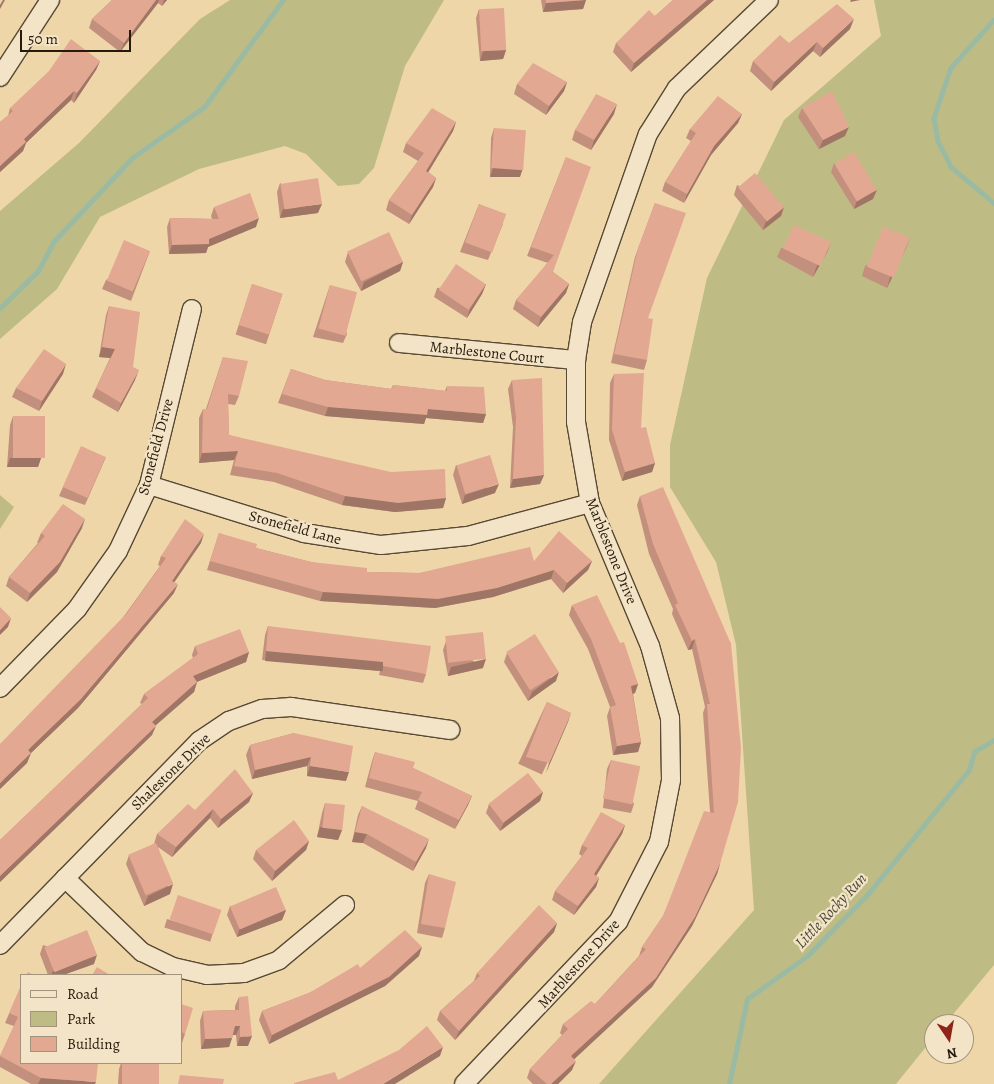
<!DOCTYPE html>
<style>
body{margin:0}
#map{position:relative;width:994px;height:1084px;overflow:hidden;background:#eed6a9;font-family:Alegreya,serif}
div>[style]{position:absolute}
.green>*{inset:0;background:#bebc84}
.stream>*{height:4.5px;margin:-2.25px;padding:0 2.25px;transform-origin:2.25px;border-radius:2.25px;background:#9bbaa3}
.roads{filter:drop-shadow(1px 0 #574933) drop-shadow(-1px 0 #574933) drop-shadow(0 1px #574933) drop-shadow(0 -1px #574933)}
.minor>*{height:18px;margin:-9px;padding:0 9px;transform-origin:9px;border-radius:9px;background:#f4e4c7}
.wall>*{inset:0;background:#c3907d;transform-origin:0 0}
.shaded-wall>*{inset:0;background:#9f7666;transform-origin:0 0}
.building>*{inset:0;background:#e3a891;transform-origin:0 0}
span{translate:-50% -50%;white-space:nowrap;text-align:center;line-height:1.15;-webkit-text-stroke:4.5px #f4e4c7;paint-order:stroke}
.street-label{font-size:15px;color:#251a0c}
.water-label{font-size:16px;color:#484a39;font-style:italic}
.legend{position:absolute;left:20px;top:974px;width:162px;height:90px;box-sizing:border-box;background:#f4e4c7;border:1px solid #a1937c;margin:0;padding:6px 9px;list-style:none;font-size:15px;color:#251a0c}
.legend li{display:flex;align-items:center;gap:10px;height:25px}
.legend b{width:25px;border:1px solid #a1937c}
.north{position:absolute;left:924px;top:1014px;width:50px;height:50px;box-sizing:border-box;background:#f4e4c7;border:1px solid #a1937c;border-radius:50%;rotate:168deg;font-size:14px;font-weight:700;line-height:20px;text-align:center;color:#251a0c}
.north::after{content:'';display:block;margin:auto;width:18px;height:22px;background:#8f2418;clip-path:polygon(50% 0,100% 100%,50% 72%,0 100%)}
.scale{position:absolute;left:20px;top:30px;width:111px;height:22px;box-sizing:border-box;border:2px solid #251a0c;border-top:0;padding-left:6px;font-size:15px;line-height:18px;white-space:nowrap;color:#251a0c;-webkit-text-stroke:4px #f4e4c7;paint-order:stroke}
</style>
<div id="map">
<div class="green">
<div style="clip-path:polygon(230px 0,444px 0,405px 66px,374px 168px,359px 184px,338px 186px,306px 154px,285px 146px,199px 169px,100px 217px,57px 289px,0 339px,0 211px,79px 143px,200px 19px)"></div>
<div style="clip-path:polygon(874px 0,994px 0,994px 965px,945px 1024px,934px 1024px,934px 1037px,896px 1084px,599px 1084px,754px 910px,736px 645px,716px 562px,670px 487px,670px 445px,707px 278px,784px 120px,881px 36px)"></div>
<div style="clip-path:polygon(0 495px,14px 507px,0 529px)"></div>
</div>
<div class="stream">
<div style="left:994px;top:20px;width:64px;rotate:131.9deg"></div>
<div style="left:951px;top:68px;width:53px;rotate:108.8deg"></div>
<div style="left:934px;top:118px;width:23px;rotate:80deg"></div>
<div style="left:938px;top:141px;width:29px;rotate:63deg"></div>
<div style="left:951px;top:167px;width:56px;rotate:39.9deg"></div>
<div style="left:0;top:308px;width:53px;rotate:-44.2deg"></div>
<div style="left:38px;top:271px;width:34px;rotate:-62deg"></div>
<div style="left:54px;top:241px;width:114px;rotate:-46.8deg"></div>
<div style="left:132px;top:158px;width:88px;rotate:-35.3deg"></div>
<div style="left:204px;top:107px;width:133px;rotate:-53.6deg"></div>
<div style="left:729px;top:1084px;width:87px;rotate:-78deg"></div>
<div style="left:747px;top:999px;width:74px;rotate:-35.6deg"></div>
<div style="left:807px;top:956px;width:86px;rotate:-45.5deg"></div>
<div style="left:867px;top:895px;width:161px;rotate:-50.8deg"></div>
<div style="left:969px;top:770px;width:19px;rotate:-74deg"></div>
<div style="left:974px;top:752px;width:23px;rotate:-31deg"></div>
</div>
<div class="roads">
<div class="minor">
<div style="left:0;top:77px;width:92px;rotate:-57deg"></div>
<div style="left:399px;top:343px;width:178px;rotate:5.5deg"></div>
<div style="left:149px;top:485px;width:162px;rotate:17.2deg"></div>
<div style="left:304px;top:533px;width:78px;rotate:8.9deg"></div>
<div style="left:381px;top:545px;width:87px;rotate:-5.9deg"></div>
<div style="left:468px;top:536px;width:126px;rotate:-15.1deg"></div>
<div style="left:0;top:688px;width:110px;rotate:-45.7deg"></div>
<div style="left:77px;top:609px;width:71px;rotate:-54.7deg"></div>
<div style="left:118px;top:551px;width:73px;rotate:-64.8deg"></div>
<div style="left:149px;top:485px;width:181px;rotate:-76.3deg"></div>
<div style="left:65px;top:878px;width:107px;rotate:43.9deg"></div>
<div style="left:142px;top:952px;width:34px;rotate:26deg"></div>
<div style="left:173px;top:967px;width:35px;rotate:13deg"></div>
<div style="left:207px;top:975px;width:37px;rotate:-3deg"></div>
<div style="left:244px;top:973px;width:37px;rotate:-20deg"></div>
<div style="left:279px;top:960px;width:86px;rotate:-39.8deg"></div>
<div style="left:0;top:945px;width:285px;rotate:-45.7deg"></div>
<div style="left:199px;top:741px;width:36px;rotate:-34deg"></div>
<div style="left:229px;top:721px;width:35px;rotate:-20deg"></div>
<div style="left:262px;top:709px;width:29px;rotate:-4deg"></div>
<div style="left:291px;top:707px;width:161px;rotate:8.2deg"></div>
<div style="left:464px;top:1084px;width:224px;rotate:-46.5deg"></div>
<div style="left:618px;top:922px;width:90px;rotate:-62.9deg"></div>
<div style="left:659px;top:842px;width:63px;rotate:-79deg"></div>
<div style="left:671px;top:780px;width:62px;rotate:-90.9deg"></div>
<div style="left:670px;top:718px;width:75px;rotate:-105.5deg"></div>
<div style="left:650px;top:646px;width:155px;rotate:-112.8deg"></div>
<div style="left:590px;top:503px;width:82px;rotate:-99.8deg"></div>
<div style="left:576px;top:422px;width:62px;rotate:-90deg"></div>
<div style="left:576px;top:360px;width:38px;rotate:-81deg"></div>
<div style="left:582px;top:322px;width:199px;rotate:-70.7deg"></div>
<div style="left:648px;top:134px;width:54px;rotate:-57.8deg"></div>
<div style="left:677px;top:88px;width:127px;rotate:-43.7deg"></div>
</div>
</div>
<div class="wall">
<div style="clip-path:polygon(112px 0,167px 0,162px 6px,158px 3px,120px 52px,89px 28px,92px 19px)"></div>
<div style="clip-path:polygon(541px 0,586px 0,583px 9px,543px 12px)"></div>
<div style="clip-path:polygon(673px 0,714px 0,631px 72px,613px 52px,616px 43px,655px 16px)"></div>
<div style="clip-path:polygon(479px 9px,506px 50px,503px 59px,480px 61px,476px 18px)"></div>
<div style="clip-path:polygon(850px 29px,820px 57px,813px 51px,771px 91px,750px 71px,753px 61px,789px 43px)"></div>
<div style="clip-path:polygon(100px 61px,96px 70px,74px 103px,71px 100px,26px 143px,23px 151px,0 172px,0 122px,8px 116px,10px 108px)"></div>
<div style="clip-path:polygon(567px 82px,564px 91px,546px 115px,514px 94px,517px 84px)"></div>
<div style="clip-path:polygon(802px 108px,845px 136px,819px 149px,798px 117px)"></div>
<div style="clip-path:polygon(614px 114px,591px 150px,572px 140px,575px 130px)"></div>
<div style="clip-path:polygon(742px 114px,738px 123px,711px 155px,684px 203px,662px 191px,665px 182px,691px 141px,686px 138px,690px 129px)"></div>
<div style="clip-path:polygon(456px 122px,453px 131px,428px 172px,436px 178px,433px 187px,409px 224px,386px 210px,389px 200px,418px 161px,403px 152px,406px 143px)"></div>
<div style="clip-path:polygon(494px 128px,520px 177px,490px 177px,491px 138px)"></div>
<div style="clip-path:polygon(566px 157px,553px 272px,569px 284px,566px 293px,538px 327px,513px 309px,516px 300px,548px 263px,527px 256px)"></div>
<div style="clip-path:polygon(834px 163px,873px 199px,854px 209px,831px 172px)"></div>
<div style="clip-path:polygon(280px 183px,318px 213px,280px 218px,277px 192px)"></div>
<div style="clip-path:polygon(737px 185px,784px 207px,781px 216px,763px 230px,734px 195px)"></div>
<div style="clip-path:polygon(655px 203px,648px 318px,647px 360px,644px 370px,611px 363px,635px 257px)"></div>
<div style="clip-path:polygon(479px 204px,503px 224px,488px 260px,460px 252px)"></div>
<div style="clip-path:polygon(214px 207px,256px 227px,208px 247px,206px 253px,169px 254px,167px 227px,170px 218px,212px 219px,211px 216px)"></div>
<div style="clip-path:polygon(831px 242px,827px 252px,813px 277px,777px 257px,781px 248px)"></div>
<div style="clip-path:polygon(906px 248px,887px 288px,862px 276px,865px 266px)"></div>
<div style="clip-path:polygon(150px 251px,131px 301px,102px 289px,106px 280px)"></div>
<div style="clip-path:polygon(348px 252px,403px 262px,400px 271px,361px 291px,345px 262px)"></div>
<div style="left:252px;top:284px;width:32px;height:53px;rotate:18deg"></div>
<div style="clip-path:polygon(486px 284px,482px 294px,467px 318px,434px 297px,437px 288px)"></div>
<div style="clip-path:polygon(330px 285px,347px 334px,343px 343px,313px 337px)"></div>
<div style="clip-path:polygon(109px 306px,133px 367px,135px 380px,118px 412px,92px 397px,96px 388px,110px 358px,99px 357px,106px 315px)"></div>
<div style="clip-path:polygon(223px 357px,239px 396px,235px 405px,228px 404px,229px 435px,446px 498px,443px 508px,395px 512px,342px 505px,274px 482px,230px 475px,234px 460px,199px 463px,199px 418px,203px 409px,206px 409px)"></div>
<div style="clip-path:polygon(291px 369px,325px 380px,391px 389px,393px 385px,445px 391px,447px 386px,486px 414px,483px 423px,426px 418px,424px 424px,325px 416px,278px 403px)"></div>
<div style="clip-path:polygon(63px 374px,39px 411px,12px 397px,16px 388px)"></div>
<div style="clip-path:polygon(614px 374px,641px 428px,655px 463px,652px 472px,622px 481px,609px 440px,610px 383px)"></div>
<div style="clip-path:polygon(512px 380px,544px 475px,540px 484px,510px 488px,513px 427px,508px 389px)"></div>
<div style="clip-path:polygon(13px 416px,41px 458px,38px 467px,7px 467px,10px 425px)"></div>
<div style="clip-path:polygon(106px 457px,85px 505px,59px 496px,63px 487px)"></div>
<div style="clip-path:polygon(456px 465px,495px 493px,462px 504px,453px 475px)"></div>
<div style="clip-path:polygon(640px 496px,731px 644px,720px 864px,717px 874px,692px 926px,652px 987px,574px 1059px,572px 1070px,558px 1084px,533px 1084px,527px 1078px,530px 1069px,562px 1035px,560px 1033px,563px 1024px,595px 1004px,639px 956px,642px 947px,663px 916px,710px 812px,703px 713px,705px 707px,692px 649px,688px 650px,672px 614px,673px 609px,649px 554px,637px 505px)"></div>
<div style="clip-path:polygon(82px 528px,57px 572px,27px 602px,6px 586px,9px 577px,38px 543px,37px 543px,41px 533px)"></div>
<div style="clip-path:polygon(219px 533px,256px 548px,311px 562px,367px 572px,419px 573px,534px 561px,592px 561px,588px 570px,563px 593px,551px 579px,493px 597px,435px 608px,320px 601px,207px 570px)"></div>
<div style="clip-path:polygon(201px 543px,174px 582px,174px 593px,78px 708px,31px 753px,27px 763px,0 789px,160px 566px,158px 565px,161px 556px)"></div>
<div style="clip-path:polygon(572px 605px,638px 684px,635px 693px,633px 694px,641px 742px,638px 752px,613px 755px,607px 716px,610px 707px,588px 649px,569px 615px)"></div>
<div style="clip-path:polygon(268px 626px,426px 674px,423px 683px,379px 675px,380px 671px,262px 660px,265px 635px)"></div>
<div style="clip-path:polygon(446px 641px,483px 668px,448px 676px,443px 650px)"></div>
<div style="clip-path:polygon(195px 646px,249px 652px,246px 662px,197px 682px,194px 692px,155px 726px,152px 735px,0 882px,0 840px,142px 704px,140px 703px,144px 694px,193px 658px,192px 655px)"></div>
<div style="clip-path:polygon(507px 653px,556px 681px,528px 701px,504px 662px)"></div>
<div style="left:547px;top:702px;width:26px;height:68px;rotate:25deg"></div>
<div style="clip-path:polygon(294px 733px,346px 781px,307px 776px,307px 766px,252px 779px,246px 755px,250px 745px)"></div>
<div style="clip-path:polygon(375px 752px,413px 768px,472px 796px,468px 805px,455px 829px,415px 809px,418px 801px,365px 787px,372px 761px)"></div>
<div style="clip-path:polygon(611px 760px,634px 804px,631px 813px,603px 808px,607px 769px)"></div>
<div style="clip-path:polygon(543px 792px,540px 801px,500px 831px,486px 813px,489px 804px)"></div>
<div style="clip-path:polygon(253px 793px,249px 802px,218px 828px,210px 818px,172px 857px,158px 847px,170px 894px,144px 906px,126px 864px,129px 855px,154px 844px,157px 834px,195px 810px)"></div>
<div style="clip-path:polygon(325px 803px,342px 830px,338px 840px,317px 837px,322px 813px)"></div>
<div style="clip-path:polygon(362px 806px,426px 848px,413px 871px,363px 843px,352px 842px,358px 815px)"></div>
<div style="clip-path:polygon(625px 825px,622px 834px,596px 876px,599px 878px,596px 887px,574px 915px,552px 900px,555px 891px,582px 856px,579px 854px,582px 845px)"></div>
<div style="clip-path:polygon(309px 841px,306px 850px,272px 881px,253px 859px,256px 850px)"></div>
<div style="clip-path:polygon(429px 874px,445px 928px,442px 938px,417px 933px,425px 883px)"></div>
<div style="clip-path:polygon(230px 906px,286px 910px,282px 920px,237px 937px,227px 915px)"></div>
<div style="left:167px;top:919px;width:48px;height:9px;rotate:17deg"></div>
<div style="clip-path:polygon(557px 923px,554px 932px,455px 1040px,437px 1020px,440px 1011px,474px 981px,477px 973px)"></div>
<div style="clip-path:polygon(43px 945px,94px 964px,63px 975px,48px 975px,40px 954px)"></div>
<div style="clip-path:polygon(419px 956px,385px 986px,269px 1044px,259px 1020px,262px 1011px,309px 993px,360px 968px)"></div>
<div style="clip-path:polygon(21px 986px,21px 1063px,95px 1084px,31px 1084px,0 1067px,0 1056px,14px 1026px,5px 1023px)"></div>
<div style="clip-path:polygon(239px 997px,248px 1046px,237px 1046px,236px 1035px,233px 1035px,229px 1047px,201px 1049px,200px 1021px,203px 1011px,235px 1010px,235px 1006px)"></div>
<div style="clip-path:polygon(181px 1004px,185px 1034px,182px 1043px,181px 1043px)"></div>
<div style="clip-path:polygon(121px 1063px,159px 1063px,158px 1084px,118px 1084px,119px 1069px)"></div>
</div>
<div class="shaded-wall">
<div style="clip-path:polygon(3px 0,5px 0,0 9px,0 5px)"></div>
<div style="clip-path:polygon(156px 0,159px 0,158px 3px,120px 52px,124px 43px)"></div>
<div style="clip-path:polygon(164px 0,167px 0,162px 6px)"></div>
<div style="clip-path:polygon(586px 0,583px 9px,543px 12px,546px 3px)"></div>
<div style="clip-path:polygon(707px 0,714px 0,631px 72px,634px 63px)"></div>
<div style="clip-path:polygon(851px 0,860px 0,850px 2px)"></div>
<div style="clip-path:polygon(854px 19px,850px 29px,820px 57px,823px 48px)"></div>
<div style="clip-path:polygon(817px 42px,813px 51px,771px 91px,774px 82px)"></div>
<div style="clip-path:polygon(506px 50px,503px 59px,480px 61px,483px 51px)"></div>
<div style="clip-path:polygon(100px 61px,96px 70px,74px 103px,77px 93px)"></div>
<div style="clip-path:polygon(567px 82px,564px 91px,546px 115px,549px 106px)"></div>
<div style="clip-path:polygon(74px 91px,71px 100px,26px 143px,23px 151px,0 172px,0 166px,24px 139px)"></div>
<div style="clip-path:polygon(617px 104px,614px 114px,591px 150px,594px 140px)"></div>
<div style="clip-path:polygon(742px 114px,738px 123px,711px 155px,684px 203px,687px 194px,714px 146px)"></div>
<div style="clip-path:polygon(456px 122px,453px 131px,423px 181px,426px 171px)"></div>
<div style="clip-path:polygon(849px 127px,845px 136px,819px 149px,823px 140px)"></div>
<div style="clip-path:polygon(493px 168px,523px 168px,520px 177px,490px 177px)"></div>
<div style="clip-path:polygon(436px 178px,433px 187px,409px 224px,412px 215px)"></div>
<div style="clip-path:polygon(877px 190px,873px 199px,854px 209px,857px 200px)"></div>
<div style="clip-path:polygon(322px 204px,318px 213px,280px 218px,283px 209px)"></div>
<div style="clip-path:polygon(784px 207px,781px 216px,763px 230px,766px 221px)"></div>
<div style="clip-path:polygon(259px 218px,256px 227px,208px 247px,206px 253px,169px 254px,172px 245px,209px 239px)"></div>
<div style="clip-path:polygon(910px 238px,906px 248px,887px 288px,890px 278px)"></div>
<div style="clip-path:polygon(831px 242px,827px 252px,813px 277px,816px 268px)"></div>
<div style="clip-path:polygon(403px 262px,400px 271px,361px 291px,364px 282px)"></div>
<div style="clip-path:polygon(486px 284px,482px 294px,467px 318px,470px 309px)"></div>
<div style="clip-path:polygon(569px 284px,566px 293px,538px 327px,541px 317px)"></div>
<div style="clip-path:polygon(102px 347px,115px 349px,111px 358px,99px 357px)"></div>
<div style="clip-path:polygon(66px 364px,63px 374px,39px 411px,42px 401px)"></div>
<div style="clip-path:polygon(139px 370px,135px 380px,118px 412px,121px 403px)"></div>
<div style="clip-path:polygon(328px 407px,428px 409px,486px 414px,483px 423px,426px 418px,424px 424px,325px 416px)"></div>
<div style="clip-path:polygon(238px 451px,234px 460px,199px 463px,202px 453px)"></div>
<div style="clip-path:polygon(10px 458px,41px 458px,38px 467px,7px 467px)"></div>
<div style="clip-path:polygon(655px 463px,652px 472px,622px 481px,625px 472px)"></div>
<div style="clip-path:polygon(544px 475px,540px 484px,510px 488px,513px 479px)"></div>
<div style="clip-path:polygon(499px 484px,495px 493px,462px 504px,465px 495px)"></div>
<div style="clip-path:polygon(345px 496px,446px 498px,443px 508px,395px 512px,342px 505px)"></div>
<div style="clip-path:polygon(85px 519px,82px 528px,57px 572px,27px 602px,30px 593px)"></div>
<div style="clip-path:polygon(204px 534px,201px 543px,169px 590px,172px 581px)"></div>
<div style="clip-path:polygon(592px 561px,588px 570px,563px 593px,567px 583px)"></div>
<div style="clip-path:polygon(554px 570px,551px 579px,493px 597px,435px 608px,320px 601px,323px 592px)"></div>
<div style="clip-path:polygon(178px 584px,174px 593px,78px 708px,31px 753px,27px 763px,0 789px,0 783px,28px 750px)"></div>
<div style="clip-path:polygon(11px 618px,8px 627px,0 635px,0 630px)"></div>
<div style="clip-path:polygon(695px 639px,692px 649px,688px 650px,692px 641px)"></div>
<div style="left:266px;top:651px;width:118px;height:10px;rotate:5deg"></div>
<div style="clip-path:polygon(249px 652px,246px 662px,189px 685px,193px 676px)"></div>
<div style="clip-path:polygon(486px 659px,483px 668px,448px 676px,451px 667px)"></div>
<div style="clip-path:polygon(559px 672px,556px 681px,528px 701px,532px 692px)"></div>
<div style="clip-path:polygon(197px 682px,194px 692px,149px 731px,152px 722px)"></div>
<div style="clip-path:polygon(638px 684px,635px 693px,628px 695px,631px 686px)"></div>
<div style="clip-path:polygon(571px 713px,568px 722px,546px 773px,549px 763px)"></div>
<div style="clip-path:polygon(156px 726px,152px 735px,0 882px,0 876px)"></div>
<div style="clip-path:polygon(641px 742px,638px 752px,613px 755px,617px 746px)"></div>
<div style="clip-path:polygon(311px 757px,307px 766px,252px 779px,255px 770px)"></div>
<div style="clip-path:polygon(310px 766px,349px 772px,346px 781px,307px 776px)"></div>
<div style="clip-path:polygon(543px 792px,540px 801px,500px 831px,504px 822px)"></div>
<div style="clip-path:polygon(253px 793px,249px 802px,218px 828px,221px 819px)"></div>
<div style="clip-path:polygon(472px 796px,468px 805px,455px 829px,459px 820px)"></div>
<div style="clip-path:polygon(213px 809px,210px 818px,172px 857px,176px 847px)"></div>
<div style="clip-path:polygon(625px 825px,622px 834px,591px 884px,594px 874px)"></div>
<div style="clip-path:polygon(320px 827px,342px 830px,338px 840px,317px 837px)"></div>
<div style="clip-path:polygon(355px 832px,367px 834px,363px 843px,352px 842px)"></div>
<div style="clip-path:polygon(429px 839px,426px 848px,413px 871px,416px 862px)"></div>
<div style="clip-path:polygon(309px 841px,306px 850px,272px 881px,275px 871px)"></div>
<div style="clip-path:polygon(720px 864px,717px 874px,692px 926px,652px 987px,568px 1065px,571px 1056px)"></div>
<div style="clip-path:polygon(599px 878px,596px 887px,574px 915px,578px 906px)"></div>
<div style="clip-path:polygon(173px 884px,170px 894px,144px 906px,148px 896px)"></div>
<div style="clip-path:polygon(286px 910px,282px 920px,237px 937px,240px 927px)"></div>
<div style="clip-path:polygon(557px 923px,554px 932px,455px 1040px,459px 1031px)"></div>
<div style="clip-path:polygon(422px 947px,419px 956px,385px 986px,269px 1044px,272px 1035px)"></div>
<div style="clip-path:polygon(97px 955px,94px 964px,63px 975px,51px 975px,53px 971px)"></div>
<div style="clip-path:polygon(235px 1026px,240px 1026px,236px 1035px,231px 1035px)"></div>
<div style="clip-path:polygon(252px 1036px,248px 1046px,237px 1046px,240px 1037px)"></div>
<div style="clip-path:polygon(232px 1038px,229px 1047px,201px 1049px,205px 1039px)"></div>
<div style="clip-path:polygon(443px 1047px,440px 1056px,395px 1084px,383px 1084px)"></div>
<div style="clip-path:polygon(576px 1061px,572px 1070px,558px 1084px,551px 1084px)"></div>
<div style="clip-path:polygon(41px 1078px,96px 1082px,95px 1084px,38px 1084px)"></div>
</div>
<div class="building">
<div style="clip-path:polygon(112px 0,156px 0,124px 43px,92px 19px)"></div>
<div style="clip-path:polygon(546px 0,585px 0,546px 3px)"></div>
<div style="clip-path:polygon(673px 0,707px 0,634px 63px,616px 43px,649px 10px,655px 16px)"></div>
<div style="clip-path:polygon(837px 4px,854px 19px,823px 48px,817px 42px,774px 82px,753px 61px,780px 35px,789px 43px)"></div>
<div style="left:504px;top:8px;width:42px;height:25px;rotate:87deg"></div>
<div style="clip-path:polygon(71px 39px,100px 61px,77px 93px,74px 91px,24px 139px,26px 142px,0 166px,0 122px,13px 111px,10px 108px,49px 71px)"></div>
<div style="clip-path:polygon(533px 63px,567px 82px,549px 106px,517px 84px)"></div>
<div style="clip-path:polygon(832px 91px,849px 127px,823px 140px,802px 108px)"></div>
<div style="clip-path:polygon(596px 94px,617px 104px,594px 140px,575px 130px)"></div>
<div style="clip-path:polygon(718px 96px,742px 114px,714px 146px,687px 194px,665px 182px,696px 133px,690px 129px)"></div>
<div style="clip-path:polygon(432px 108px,456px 122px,426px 171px,436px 178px,412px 215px,389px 200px,424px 153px,406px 143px)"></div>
<div style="left:494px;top:128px;width:32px;height:40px;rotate:4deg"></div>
<div style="left:854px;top:152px;width:44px;height:23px;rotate:59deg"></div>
<div style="clip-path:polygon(566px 157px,591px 167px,553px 272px,569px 284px,541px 317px,516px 300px,554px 255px,531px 247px)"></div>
<div style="left:755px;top:173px;width:45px;height:22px;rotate:50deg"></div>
<div style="left:318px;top:178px;width:26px;height:38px;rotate:81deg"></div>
<div style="clip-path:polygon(250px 193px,259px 218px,209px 239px,209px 244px,172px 245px,170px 218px,219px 219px,214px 207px)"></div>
<div style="clip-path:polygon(655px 203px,686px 213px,648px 318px,653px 319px,647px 360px,614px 354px,638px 248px)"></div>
<div style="left:479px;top:204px;width:29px;height:41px;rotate:20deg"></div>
<div style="left:794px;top:225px;width:41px;height:26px;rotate:25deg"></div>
<div style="left:883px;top:227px;width:29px;height:43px;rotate:22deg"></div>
<div style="left:389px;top:232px;width:33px;height:46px;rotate:65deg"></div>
<div style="left:124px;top:240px;width:28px;height:44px;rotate:23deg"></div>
<div style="left:456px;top:264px;width:36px;height:31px;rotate:34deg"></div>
<div style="left:252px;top:284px;width:32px;height:43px;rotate:18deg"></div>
<div style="left:330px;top:285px;width:28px;height:45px;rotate:15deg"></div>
<div style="clip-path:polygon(109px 306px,140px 312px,133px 367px,139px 370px,121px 403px,96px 388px,115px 349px,102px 347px)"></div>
<div style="clip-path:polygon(44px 349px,66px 364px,42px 401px,16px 388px)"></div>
<div style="clip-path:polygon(223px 357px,248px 361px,239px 396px,228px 394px,229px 435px,391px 472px,445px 469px,446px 498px,398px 503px,345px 496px,277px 473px,234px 466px,238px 451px,202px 453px,203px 409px,207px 409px)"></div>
<div style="clip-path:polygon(291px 369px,325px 380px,392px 389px,393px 385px,447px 391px,447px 386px,484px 387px,486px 414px,428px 409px,427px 415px,328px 407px,282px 394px)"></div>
<div style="clip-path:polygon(644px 373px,641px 428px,646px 427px,655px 463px,625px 472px,612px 430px,614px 374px)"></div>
<div style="clip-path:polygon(542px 378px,544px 475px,513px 479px,516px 418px,512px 380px)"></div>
<div style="left:13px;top:416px;width:32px;height:42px"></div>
<div style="left:81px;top:446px;width:27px;height:45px;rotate:24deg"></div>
<div style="left:490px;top:455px;width:30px;height:35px;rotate:73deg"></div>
<div style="clip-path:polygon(663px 487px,731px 644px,741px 748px,738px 802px,720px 864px,695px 917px,656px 978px,571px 1056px,576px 1061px,551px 1084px,547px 1084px,530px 1069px,568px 1029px,563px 1024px,591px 1001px,595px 1004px,646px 949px,642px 947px,663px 916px,704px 811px,714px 813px,707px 704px,710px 704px,695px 639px,692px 641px,675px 605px,678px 603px,653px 544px,640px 496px)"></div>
<div style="clip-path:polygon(63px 504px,85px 519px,60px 562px,30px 593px,9px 577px,45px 536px,41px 533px)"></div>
<div style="clip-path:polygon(185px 519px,204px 534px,172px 581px,178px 584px,81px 699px,28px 750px,31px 753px,0 783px,0 744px,127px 613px,166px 558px,161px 556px)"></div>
<div style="clip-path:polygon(559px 531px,592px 561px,567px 583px,554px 570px,497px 588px,438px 599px,323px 592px,210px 561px,219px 533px,257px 544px,256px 548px,311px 562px,367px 568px,367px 572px,419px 573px,530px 547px,534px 561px)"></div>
<div style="clip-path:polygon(597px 595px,620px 643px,624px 642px,638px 684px,631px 686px,641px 742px,617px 746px,610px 707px,616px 705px,591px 639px,572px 605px)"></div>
<div style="clip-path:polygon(0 607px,11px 618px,0 630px)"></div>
<div style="clip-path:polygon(268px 626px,431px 646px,426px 674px,383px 666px,383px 662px,266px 651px)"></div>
<div style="clip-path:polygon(240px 629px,249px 652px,193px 676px,197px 682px,152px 722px,156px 726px,0 876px,0 840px,148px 698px,144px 694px,198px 654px,195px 646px)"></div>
<div style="left:483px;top:632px;width:27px;height:38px;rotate:84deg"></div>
<div style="left:535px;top:634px;width:45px;height:34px;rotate:58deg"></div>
<div style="clip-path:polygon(547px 702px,571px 713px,549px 763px,526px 757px)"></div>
<div style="clip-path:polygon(294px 733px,353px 746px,349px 772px,310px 766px,311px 757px,255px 770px,250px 745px)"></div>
<div style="clip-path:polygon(375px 752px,415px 762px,413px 768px,472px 796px,459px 820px,418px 800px,422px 792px,369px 778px)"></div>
<div style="left:611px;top:760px;width:30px;height:39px;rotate:12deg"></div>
<div style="clip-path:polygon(235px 769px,253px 793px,221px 819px,213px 809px,176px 847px,157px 834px,188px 804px,195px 810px)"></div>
<div style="left:528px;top:773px;width:24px;height:50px;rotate:52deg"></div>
<div style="left:325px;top:803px;width:20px;height:25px;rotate:6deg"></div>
<div style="clip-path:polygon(362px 806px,429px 839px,416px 862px,367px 834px,355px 832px)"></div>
<div style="clip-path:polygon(601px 812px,625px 825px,594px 874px,599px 878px,578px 906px,555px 891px,588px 848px,582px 845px)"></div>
<div style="clip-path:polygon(294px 820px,309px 841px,275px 871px,256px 850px)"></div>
<div style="left:156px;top:843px;width:44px;height:30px;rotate:67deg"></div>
<div style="clip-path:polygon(429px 874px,456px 882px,445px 928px,421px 924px)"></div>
<div style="left:276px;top:887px;width:25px;height:50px;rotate:67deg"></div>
<div style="left:178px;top:895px;width:46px;height:26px;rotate:19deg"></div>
<div style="clip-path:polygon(539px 905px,557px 923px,459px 1031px,440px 1011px,480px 976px,477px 973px)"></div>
<div style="left:87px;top:930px;width:27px;height:46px;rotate:68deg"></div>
<div style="clip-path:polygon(405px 930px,422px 947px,389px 977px,272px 1035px,262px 1011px,309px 993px,358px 964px,360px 968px)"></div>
<div style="clip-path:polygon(97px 967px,110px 975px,92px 975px)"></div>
<div style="clip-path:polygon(28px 972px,34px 975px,26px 975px)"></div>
<div style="clip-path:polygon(21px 986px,21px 1063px,98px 1063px,96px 1082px,41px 1078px,0 1056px,18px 1017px,9px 1013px)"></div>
<div style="clip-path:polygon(248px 996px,252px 1036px,240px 1037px,240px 1026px,235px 1026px,232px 1038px,205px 1039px,203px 1011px,239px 1010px,239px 997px)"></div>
<div style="clip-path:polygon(181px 1004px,193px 1008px,185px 1034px,181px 1032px)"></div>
<div style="clip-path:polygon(427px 1026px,443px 1047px,383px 1084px,294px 1084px,294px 1083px,335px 1072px,338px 1080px,399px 1050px)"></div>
<div style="left:122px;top:1063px;width:37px;height:21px"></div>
<div style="clip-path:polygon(180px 1075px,224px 1079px,223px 1084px,178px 1084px)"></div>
</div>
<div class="street-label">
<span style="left:487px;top:353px;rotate:6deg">Marblestone Court</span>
<span style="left:156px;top:447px;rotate:-75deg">Stonefield Drive</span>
<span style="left:295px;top:528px;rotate:15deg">Stonefield Lane</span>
<span style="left:611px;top:551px;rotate:68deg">Marblestone Drive</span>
<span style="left:171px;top:772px;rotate:-44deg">Shalestone Drive</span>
<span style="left:579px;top:964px;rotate:-48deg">Marblestone Drive</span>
</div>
<div class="water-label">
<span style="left:831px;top:911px;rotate:-47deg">Little Rocky Run</span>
</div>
<ul class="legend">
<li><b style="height:6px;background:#f4e4c7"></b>Road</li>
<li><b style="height:14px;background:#bebc84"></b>Park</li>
<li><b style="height:14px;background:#e3a891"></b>Building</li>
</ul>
<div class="north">N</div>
<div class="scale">50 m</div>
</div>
